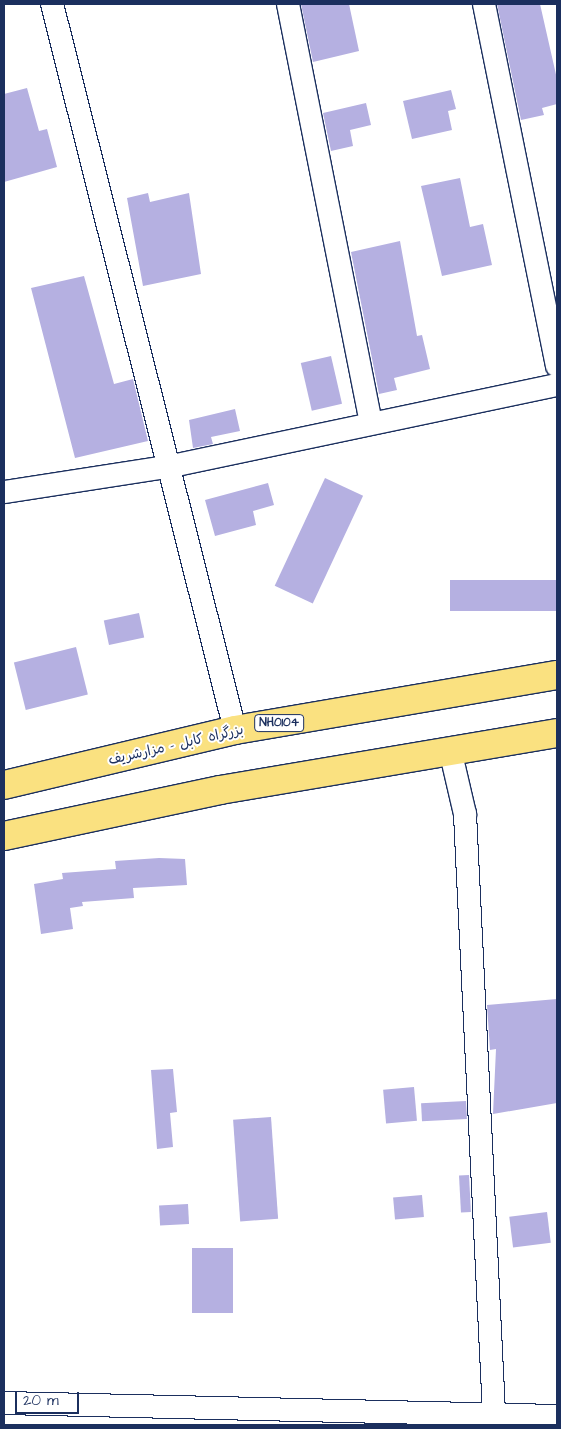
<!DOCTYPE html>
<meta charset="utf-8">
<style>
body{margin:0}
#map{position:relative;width:561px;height:1429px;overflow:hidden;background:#fff;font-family:"Architects Daughter","Playpen Sans Arabic",sans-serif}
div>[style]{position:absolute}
.building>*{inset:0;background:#b5b0e1;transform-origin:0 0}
.roads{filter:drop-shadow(1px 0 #1b2f5e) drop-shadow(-1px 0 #1b2f5e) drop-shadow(0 1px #1b2f5e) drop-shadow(0 -1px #1b2f5e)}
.minor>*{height:22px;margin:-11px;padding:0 11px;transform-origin:11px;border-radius:11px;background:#fff}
.trunk>*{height:28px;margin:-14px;padding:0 14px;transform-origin:14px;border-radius:14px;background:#fae180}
span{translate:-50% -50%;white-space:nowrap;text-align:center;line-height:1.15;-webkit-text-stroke:4px #fff;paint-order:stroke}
.shield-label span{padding:1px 4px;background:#fff;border:1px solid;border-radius:4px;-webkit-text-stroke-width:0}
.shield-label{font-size:12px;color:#1b2f5e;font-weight:700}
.street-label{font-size:14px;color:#1b2f5e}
.frame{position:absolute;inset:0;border:5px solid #1b2f5e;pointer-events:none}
.scale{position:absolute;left:15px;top:1392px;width:64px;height:22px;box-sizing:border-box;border:2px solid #1b2f5e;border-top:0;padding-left:6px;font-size:15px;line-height:18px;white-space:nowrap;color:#1b2f5e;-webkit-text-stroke:4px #fff;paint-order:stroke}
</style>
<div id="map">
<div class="building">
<div style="clip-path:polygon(301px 4px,349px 4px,359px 51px,313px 62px)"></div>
<div style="clip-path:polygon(497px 4px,540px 4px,557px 79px,557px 104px,542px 108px,544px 115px,521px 120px)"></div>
<div style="clip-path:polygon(27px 88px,39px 131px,47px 129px,57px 167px,4px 182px,4px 94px)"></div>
<div style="clip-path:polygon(451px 90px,456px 109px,448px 111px,452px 130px,412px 139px,403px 101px)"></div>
<div style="clip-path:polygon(366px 103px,371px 125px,350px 130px,353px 146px,331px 151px,323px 113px)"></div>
<div style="clip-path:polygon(460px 178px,470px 227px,483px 224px,492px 265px,442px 276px,421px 186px)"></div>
<div style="clip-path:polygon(148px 193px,150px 202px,189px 193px,201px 274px,143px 286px,127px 198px)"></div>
<div style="clip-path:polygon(400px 241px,417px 336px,422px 335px,430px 369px,394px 378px,397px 390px,379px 394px,351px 252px)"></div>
<div style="clip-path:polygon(84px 276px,114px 384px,133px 379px,148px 441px,75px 458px,31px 288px)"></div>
<div style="left:331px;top:356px;width:49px;height:31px;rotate:77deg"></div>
<div style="clip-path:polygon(235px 409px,240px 431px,211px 437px,213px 444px,193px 448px,189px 420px)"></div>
<div style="left:325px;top:478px;width:42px;height:119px;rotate:25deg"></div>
<div style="clip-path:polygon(268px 483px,274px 505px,253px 511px,256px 525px,215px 536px,205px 500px)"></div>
<div style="left:557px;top:580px;width:31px;height:107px;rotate:90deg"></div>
<div style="left:139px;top:613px;width:25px;height:36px;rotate:78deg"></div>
<div style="left:76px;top:647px;width:49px;height:64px;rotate:76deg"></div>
<div style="clip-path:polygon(159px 858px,185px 859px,187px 885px,133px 888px,134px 898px,82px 902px,83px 906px,70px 908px,73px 929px,41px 934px,34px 884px,63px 879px,62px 873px,116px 869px,115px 861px)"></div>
<div style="clip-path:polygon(557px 999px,557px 1103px,493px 1114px,496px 1049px,490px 1050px,487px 1005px)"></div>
<div style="clip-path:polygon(173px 1069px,177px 1112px,170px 1113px,173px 1147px,157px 1149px,151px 1070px)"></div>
<div style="left:414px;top:1087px;width:34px;height:31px;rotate:85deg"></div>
<div style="left:466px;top:1101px;width:18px;height:45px;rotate:87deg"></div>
<div style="left:271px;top:1117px;width:102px;height:38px;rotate:86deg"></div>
<div style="left:469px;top:1175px;width:37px;height:10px;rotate:87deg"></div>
<div style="left:422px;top:1195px;width:22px;height:29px;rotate:85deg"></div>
<div style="left:188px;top:1204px;width:20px;height:29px;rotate:87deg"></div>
<div style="left:547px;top:1212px;width:31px;height:38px;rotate:83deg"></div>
<div style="left:192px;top:1248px;width:41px;height:65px"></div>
</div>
<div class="roads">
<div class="minor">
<div style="left:52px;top:4px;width:749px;rotate:75.85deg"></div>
<div style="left:288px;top:4px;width:426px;rotate:78.8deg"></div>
<div style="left:484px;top:4px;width:369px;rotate:78.6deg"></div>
<div style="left:4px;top:492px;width:170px;rotate:-8.8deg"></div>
<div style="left:172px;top:466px;width:393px;rotate:-11.9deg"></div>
<div style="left:451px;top:754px;width:62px;rotate:76.9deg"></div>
<div style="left:465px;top:814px;width:601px;rotate:87.23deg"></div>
<div style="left:4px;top:1403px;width:553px;rotate:1.35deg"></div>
</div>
<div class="trunk">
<div style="left:4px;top:785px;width:237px;rotate:-13.4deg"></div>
<div style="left:235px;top:730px;width:327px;rotate:-9.7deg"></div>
<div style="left:4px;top:836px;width:221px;rotate:-12deg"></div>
<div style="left:220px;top:790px;width:342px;rotate:-9.6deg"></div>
</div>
</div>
<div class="shield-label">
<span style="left:279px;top:723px">NH0104</span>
</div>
<div class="street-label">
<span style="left:176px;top:745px;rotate:-13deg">بزرگراه کابل - مزارشریف</span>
</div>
<div class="frame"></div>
<div class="scale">20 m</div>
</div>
